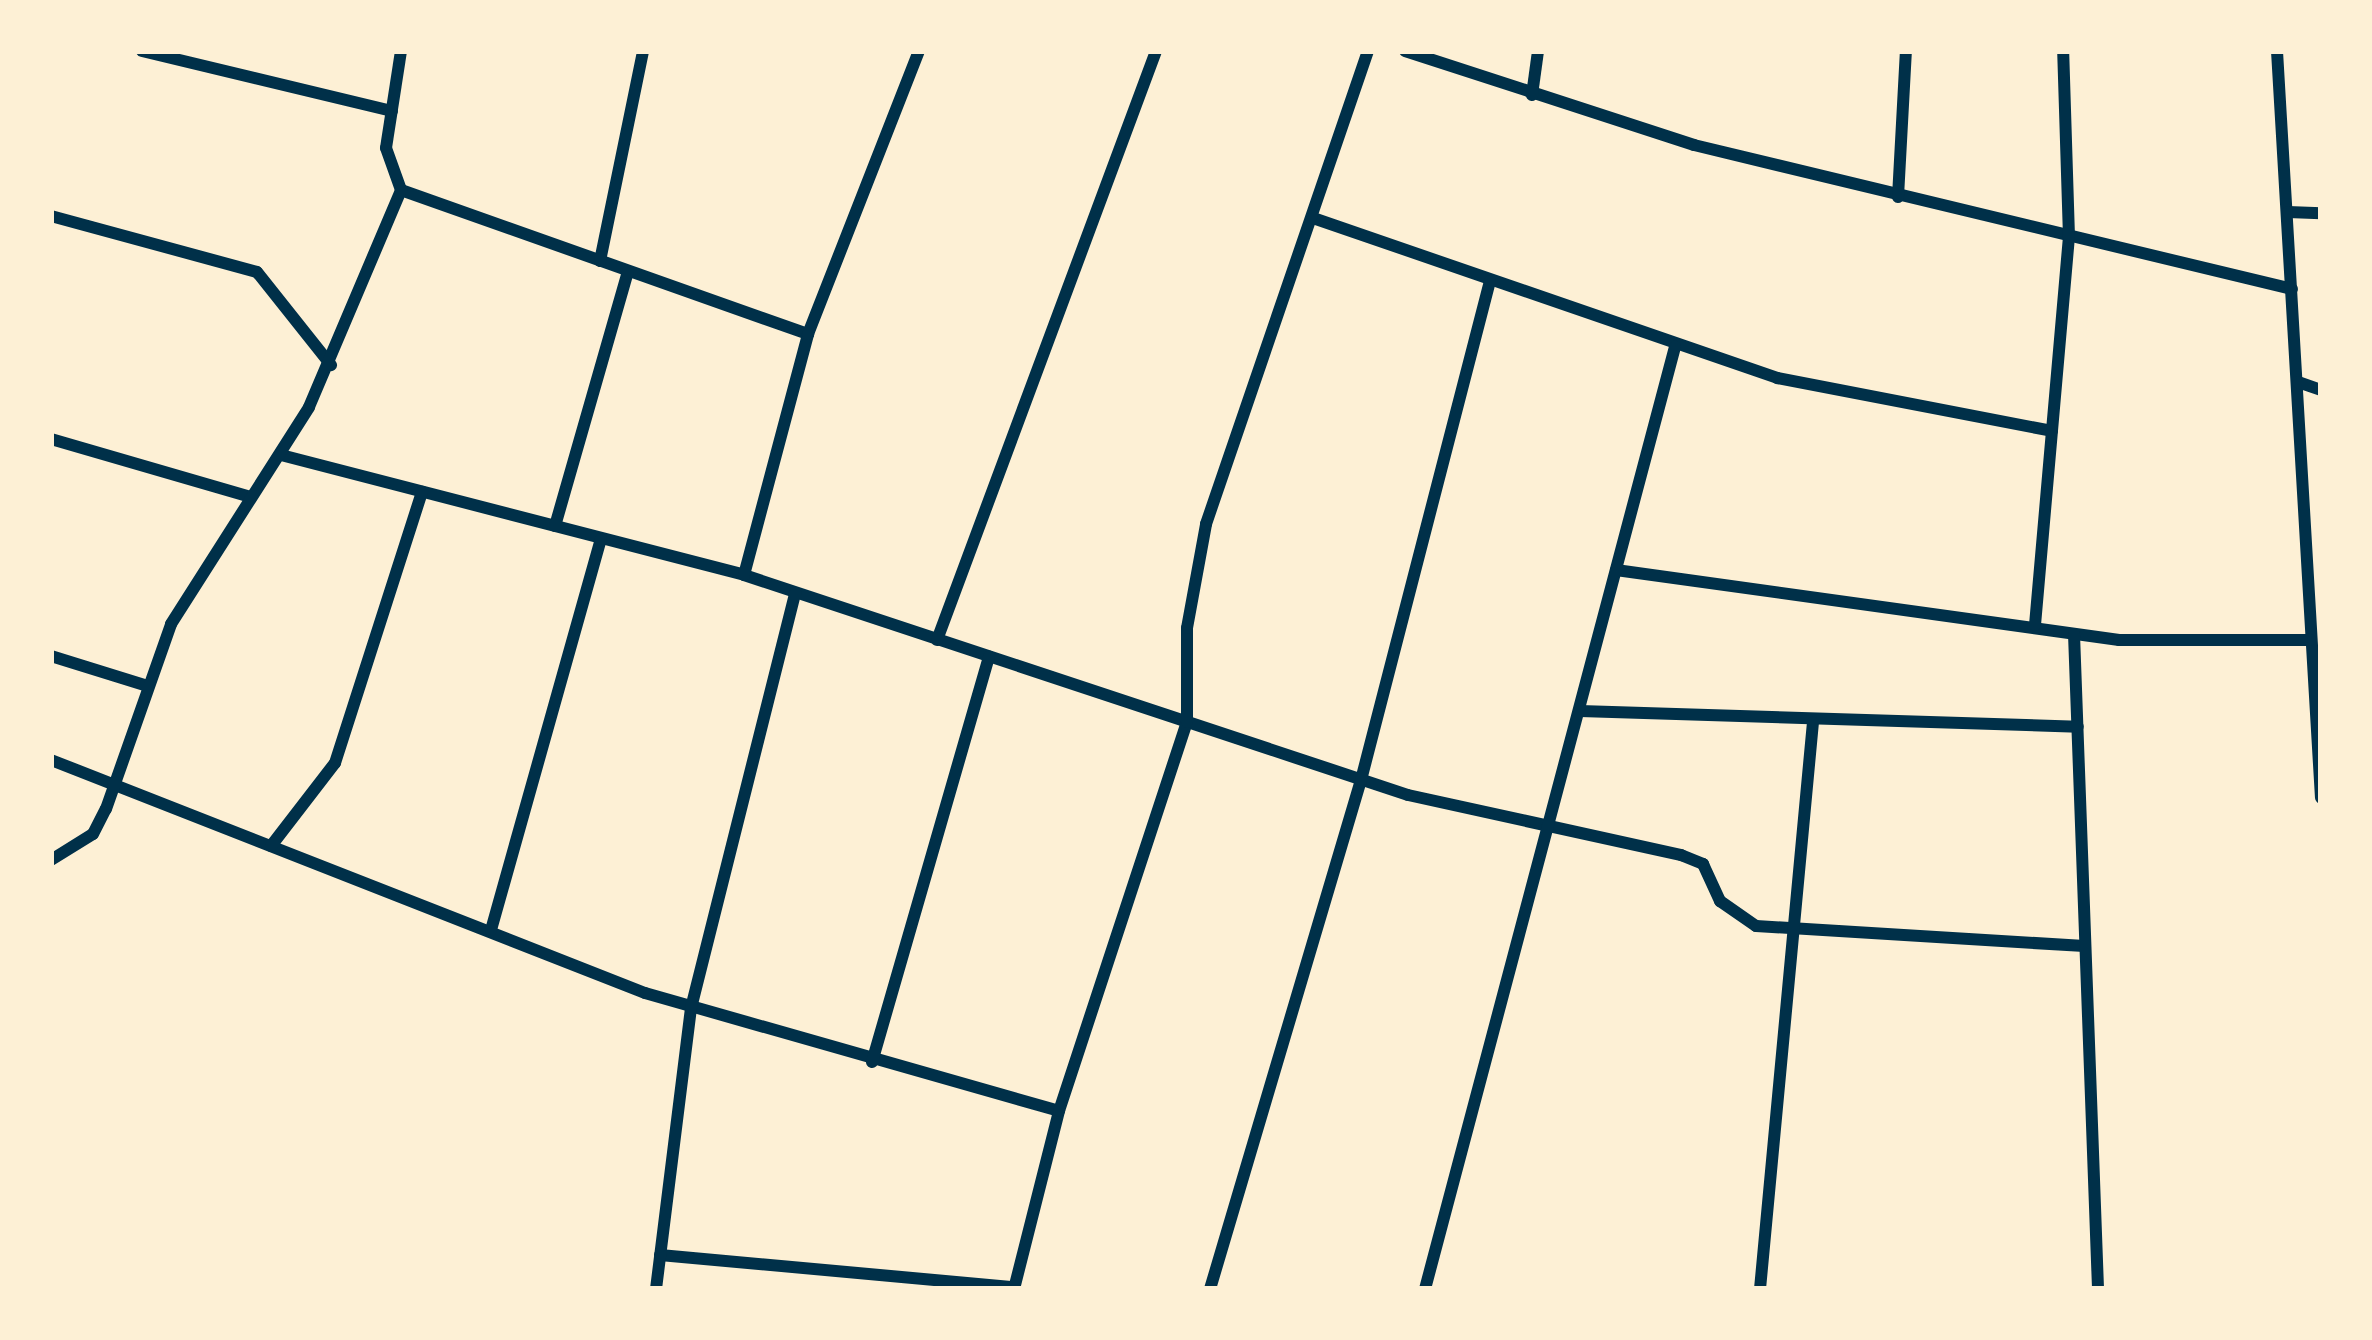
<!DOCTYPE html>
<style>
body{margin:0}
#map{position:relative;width:2372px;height:1340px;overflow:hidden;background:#fdf0d5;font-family:"Open Sans",sans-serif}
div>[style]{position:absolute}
.minor>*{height:12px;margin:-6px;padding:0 6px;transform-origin:6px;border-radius:6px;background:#003049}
span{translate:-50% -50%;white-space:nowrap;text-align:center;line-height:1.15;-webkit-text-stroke:9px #fdf0d5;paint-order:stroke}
.frame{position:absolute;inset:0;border:54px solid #fdf0d5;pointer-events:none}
</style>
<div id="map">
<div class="minor">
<div style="left:142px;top:51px;width:257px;rotate:13.5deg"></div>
<div style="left:401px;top:51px;width:98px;rotate:98.8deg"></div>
<div style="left:386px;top:148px;width:45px;rotate:70.3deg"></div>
<div style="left:401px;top:190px;width:432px;rotate:19.5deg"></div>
<div style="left:1405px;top:51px;width:304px;rotate:18deg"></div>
<div style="left:1694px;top:145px;width:615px;rotate:13.54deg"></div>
<div style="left:2277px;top:51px;width:748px;rotate:86.63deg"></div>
<div style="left:1532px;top:95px;width:44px;rotate:-82.2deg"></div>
<div style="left:1898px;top:197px;width:146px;rotate:-86.9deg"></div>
<div style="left:2288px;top:212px;width:33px;rotate:2deg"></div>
<div style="left:51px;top:216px;width:213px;rotate:15.2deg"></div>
<div style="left:257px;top:272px;width:119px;rotate:51.5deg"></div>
<div style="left:1313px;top:218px;width:491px;rotate:19deg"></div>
<div style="left:1777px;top:378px;width:280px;rotate:10.9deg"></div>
<div style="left:600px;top:261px;width:214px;rotate:-78.4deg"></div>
<div style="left:2298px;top:382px;width:24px;rotate:19deg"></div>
<div style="left:51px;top:439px;width:208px;rotate:16.2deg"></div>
<div style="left:281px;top:455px;width:478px;rotate:14.5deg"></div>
<div style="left:744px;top:575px;width:699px;rotate:18.33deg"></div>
<div style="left:1408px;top:795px;width:280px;rotate:12.4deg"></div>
<div style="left:1681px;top:855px;width:24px;rotate:22deg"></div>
<div style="left:1703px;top:864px;width:41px;rotate:65.3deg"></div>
<div style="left:1720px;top:901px;width:44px;rotate:34.8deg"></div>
<div style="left:1756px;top:926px;width:329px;rotate:3.5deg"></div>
<div style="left:555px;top:526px;width:265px;rotate:-74deg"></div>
<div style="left:1616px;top:570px;width:508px;rotate:7.92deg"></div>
<div style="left:2119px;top:640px;width:191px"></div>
<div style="left:744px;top:575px;width:249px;rotate:-75.1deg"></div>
<div style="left:808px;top:334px;width:304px;rotate:-68.6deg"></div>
<div style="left:2035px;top:625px;width:389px;rotate:-85deg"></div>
<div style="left:2069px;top:237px;width:186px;rotate:-91.8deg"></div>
<div style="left:2074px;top:634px;width:655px;rotate:87.9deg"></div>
<div style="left:937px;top:640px;width:628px;rotate:-69.6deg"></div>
<div style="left:51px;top:656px;width:102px;rotate:17.2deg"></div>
<div style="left:1580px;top:711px;width:498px;rotate:1.8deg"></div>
<div style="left:51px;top:760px;width:638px;rotate:21.42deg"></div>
<div style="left:645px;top:993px;width:430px;rotate:15.9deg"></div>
<div style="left:271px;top:846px;width:105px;rotate:-52.4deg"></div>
<div style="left:335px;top:763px;width:285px;rotate:-72.2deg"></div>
<div style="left:51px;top:860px;width:49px;rotate:-31.8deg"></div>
<div style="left:93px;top:834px;width:28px;rotate:-63deg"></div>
<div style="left:106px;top:809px;width:196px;rotate:-70.6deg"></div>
<div style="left:171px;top:624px;width:257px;rotate:-57.5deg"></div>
<div style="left:309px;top:407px;width:236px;rotate:-67deg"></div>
<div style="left:491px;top:930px;width:406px;rotate:-74.3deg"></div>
<div style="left:872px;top:1062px;width:422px;rotate:-73.9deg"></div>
<div style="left:660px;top:1255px;width:355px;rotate:5.2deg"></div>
<div style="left:656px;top:1289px;width:283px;rotate:-82.9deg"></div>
<div style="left:691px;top:1008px;width:428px;rotate:-75.9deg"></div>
<div style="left:1014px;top:1289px;width:184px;rotate:-75.8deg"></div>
<div style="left:1059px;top:1111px;width:410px;rotate:-71.8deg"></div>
<div style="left:1187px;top:722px;width:94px;rotate:-90deg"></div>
<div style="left:1187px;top:628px;width:106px;rotate:-79.6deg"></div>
<div style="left:1206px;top:524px;width:500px;rotate:-71.1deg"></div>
<div style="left:1210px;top:1289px;width:531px;rotate:-73.48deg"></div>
<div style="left:1361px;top:780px;width:515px;rotate:-75.51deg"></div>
<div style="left:1425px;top:1289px;width:975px;rotate:-75.14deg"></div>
<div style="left:1760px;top:1289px;width:569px;rotate:-84.66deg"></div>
</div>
<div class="frame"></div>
</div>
